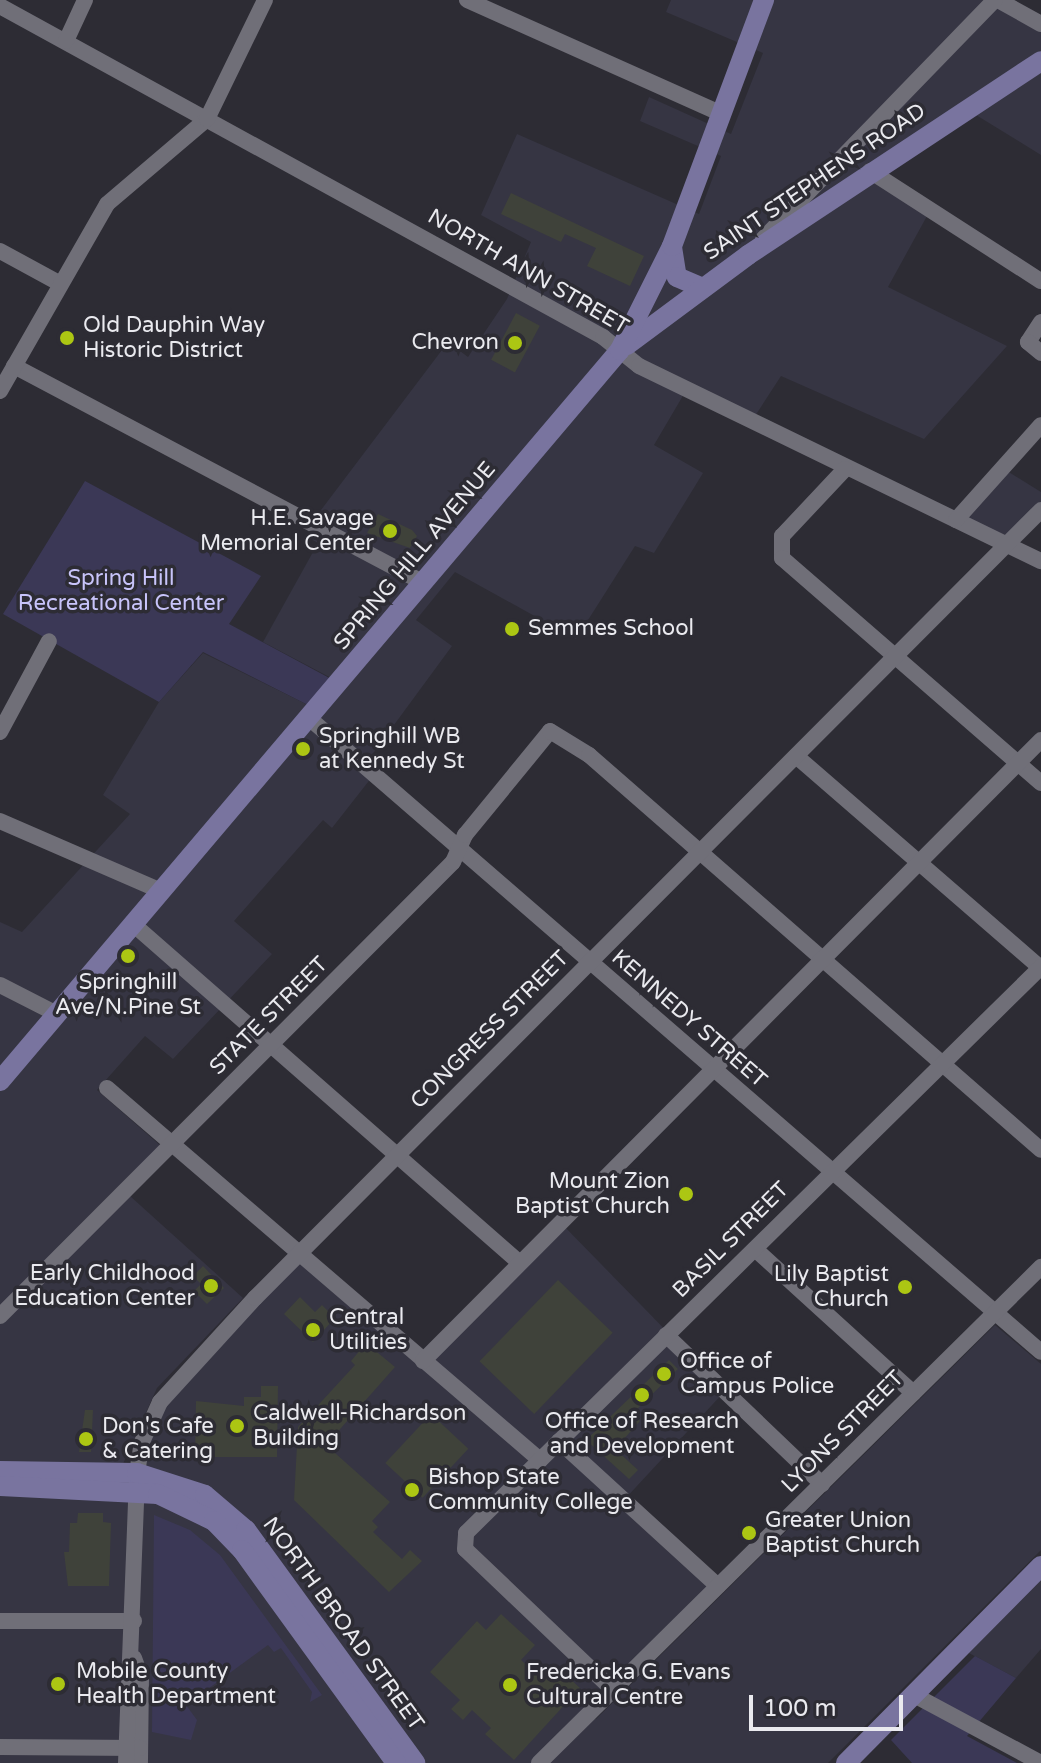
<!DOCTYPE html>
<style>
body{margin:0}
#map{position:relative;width:1041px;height:1763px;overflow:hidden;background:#2d2c34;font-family:"Varela Round",sans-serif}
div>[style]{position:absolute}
.built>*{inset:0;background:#363543}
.green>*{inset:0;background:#3b3856}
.building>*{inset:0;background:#3f423a;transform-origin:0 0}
.minor>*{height:16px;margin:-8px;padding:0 8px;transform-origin:8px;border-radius:8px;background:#706f78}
.major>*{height:20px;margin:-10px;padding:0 10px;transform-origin:10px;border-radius:10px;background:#79749f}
.dots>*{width:22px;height:22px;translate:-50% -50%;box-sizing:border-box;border:4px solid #2d2c34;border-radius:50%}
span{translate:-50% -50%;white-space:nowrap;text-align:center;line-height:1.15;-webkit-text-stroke:7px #2d2c34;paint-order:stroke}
.street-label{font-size:22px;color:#eaeaef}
.poi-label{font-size:22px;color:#eaeaef}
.left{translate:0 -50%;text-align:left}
.right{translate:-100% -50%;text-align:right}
.park-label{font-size:22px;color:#c8c4fa}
.scale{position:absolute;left:749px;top:1695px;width:154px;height:36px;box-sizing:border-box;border:4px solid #eaeaef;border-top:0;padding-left:10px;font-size:24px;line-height:28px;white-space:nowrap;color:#eaeaef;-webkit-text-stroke:6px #2d2c34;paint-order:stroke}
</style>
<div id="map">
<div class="built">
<div style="clip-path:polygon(671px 0,993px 0,1041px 30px,1041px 51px,1032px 57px,1041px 62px,1041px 155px,976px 115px,873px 182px,927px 216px,888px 287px,1007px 346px,924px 439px,781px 376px,748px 427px,684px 394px,654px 445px,703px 473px,654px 553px,635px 546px,576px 639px,455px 572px,416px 620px,452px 646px,369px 759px,379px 768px,332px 828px,323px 820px,234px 921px,272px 954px,173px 1059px,145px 1036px,97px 1090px,162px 1147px,120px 1187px,243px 1298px,157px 1388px,122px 1466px,138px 1469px,149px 1422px,298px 1253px,423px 1361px,561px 1223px,725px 1391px,624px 1500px,718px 1586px,590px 1713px,596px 1719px,995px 1325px,1041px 1364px,1041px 1550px,828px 1763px,0 1763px,0 922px,22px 932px,130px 814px,103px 795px,159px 702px,203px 653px,312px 707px,335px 680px,263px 642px,318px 543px,306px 536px,321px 510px,448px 342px,468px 357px,507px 299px,531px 242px,481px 215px,517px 134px,699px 214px,721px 156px,640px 121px,649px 97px,731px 134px,763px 53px,666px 12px)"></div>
<div style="clip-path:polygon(1007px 471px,1041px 492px,1041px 519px,1015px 545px,962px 519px)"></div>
<div style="clip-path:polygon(1041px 1574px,1041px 1649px,1016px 1678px,965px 1651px)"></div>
</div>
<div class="green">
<div style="clip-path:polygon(85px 481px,261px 576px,229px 624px,335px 681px,312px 707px,203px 652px,159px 702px,3px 614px)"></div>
<div style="clip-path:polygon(154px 1515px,190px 1530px,220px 1555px,322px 1695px,310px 1702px,312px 1692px,281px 1648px,274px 1652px,268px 1645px,186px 1705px,197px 1720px,191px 1740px,152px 1732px)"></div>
<div style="clip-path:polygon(975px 1656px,1016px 1678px,967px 1736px,1017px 1763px,912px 1763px,891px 1740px)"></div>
</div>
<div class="building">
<div style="clip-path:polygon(511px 193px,644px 256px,630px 286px,587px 266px,596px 248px,565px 234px,561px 242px,501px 214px)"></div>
<div style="left:516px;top:313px;width:27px;height:53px;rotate:28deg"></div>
<div style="clip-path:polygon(378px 514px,412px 530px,417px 536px,410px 548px,367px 533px)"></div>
<div style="clip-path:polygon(203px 1266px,224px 1288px,207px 1304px,194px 1291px,201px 1284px,193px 1276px)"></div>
<div style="left:558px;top:1280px;width:76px;height:113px;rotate:44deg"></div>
<div style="clip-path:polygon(300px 1297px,315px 1312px,322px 1305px,335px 1318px,313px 1342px,284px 1314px)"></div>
<div style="clip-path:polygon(366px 1343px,395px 1367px,326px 1445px,390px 1502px,372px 1521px,378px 1527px,373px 1532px,402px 1559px,410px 1550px,422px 1561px,389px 1592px,294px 1500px,298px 1427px,355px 1365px,351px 1361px)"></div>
<div style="clip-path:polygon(669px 1360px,678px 1369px,632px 1414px,640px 1421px,615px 1449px,638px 1470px,629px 1479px,586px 1440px)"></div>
<div style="clip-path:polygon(261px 1386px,278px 1386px,277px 1457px,195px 1457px,196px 1401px,244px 1406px,244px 1397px,261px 1397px)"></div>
<div style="clip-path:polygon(85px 1410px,93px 1410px,91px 1452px,79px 1452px)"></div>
<div style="left:431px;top:1414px;width:51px;height:67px;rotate:43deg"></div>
<div style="clip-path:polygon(78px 1513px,103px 1513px,103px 1522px,111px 1523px,109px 1586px,68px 1586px,64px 1552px,69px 1552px,70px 1523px,77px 1523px)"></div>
<div style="clip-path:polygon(501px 1614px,535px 1645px,521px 1660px,540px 1678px,554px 1664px,580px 1688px,514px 1760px,485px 1734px,491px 1728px,472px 1710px,463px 1720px,451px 1709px,460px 1700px,430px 1672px,477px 1621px,486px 1630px)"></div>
</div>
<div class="minor">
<div style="left:467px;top:0;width:279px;rotate:24.1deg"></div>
<div style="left:998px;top:0;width:49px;rotate:29.2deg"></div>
<div style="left:0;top:6px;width:688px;rotate:28.76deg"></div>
<div style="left:603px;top:337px;width:46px;rotate:38.9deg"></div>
<div style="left:639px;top:366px;width:447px;rotate:25.9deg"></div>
<div style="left:66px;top:41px;width:45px;rotate:-65.1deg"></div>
<div style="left:870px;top:171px;width:203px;rotate:32.8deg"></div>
<div style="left:763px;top:239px;width:333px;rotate:-45.9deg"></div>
<div style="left:0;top:251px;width:67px;rotate:28.5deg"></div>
<div style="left:1041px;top:322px;width:24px;rotate:123deg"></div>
<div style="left:1028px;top:342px;width:17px;rotate:40deg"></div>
<div style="left:14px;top:366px;width:464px;rotate:27.9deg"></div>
<div style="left:0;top:391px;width:215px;rotate:-60.2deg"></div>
<div style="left:107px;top:204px;width:131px;rotate:-40.4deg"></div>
<div style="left:207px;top:119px;width:132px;rotate:-64deg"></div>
<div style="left:845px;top:469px;width:92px;rotate:133.2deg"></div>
<div style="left:782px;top:536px;width:22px;rotate:90deg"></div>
<div style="left:782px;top:558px;width:343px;rotate:41deg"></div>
<div style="left:956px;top:520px;width:127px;rotate:-48.2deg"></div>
<div style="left:309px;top:718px;width:968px;rotate:40.9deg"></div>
<div style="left:0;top:732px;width:103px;rotate:-61.7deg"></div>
<div style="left:796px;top:756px;width:324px;rotate:40.9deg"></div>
<div style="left:0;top:821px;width:176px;rotate:23.5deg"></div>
<div style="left:133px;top:924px;width:514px;rotate:41.22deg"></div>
<div style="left:0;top:985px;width:64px;rotate:27deg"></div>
<div style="left:107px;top:1088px;width:571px;rotate:40.67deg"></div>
<div style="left:755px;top:1249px;width:214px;rotate:42.3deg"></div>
<div style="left:0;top:1316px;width:641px;rotate:-45.06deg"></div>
<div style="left:453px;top:862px;width:30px;rotate:-66deg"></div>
<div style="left:465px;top:835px;width:134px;rotate:-50.7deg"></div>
<div style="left:550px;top:731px;width:46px;rotate:31.6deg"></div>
<div style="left:589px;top:755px;width:600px;rotate:41.15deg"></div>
<div style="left:666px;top:1335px;width:216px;rotate:43.7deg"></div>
<div style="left:423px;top:1361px;width:876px;rotate:-45.14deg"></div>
<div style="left:559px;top:1441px;width:215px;rotate:42.4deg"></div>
<div style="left:0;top:1621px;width:134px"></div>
<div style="left:134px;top:1658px;width:20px;rotate:70deg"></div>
<div style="left:141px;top:1677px;width:86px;rotate:90.7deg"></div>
<div style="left:613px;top:1690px;width:204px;rotate:-136.4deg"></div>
<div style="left:465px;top:1549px;width:16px;rotate:-86deg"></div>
<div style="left:466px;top:1533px;width:807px;rotate:-44.55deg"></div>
<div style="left:914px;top:1695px;width:144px;rotate:28.2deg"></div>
<div style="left:0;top:1747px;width:140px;rotate:0.4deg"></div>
<div style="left:126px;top:1763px;width:290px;rotate:-87.8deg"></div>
<div style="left:137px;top:1473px;width:31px;rotate:-81deg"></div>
<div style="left:142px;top:1442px;width:44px;rotate:-65.8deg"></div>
<div style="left:160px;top:1402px;width:141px;rotate:-47.6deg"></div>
<div style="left:255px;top:1298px;width:1113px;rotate:-45.07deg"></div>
<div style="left:539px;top:1763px;width:706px;rotate:-44.66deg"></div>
</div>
<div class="major">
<div style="left:672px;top:247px;width:30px;rotate:81deg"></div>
<div style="left:677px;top:277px;width:28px;rotate:23deg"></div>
<div style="left:627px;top:345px;width:151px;rotate:-36.6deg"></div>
<div style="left:748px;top:255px;width:351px;rotate:-33.5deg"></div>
<div style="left:0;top:1081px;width:959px;rotate:-49.7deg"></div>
<div style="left:620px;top:350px;width:116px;rotate:-63.4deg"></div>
<div style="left:672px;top:246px;width:263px;rotate:-69.5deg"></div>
<div style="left:0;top:1471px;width:137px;rotate:0.8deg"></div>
<div style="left:137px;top:1473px;width:71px;rotate:17.9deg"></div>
<div style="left:205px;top:1495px;width:54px;rotate:40.5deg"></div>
<div style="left:246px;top:1530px;width:288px;rotate:54deg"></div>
<div style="left:0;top:1486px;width:158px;rotate:2.9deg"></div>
<div style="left:158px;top:1494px;width:62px;rotate:25.7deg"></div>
<div style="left:214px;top:1521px;width:40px;rotate:46deg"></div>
<div style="left:242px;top:1550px;width:263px;rotate:54.1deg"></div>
<div style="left:846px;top:1763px;width:277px;rotate:-45.3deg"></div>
</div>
<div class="dots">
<div style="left:67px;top:338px;background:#acc613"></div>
<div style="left:515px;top:343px;background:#acc613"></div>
<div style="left:390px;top:531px;background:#acc613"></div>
<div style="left:512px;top:629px;background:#acc613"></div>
<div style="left:303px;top:749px;background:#acc613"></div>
<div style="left:128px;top:956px;background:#acc613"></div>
<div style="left:686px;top:1194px;background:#acc613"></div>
<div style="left:211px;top:1286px;background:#acc613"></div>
<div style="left:905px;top:1287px;background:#acc613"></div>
<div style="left:313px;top:1330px;background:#acc613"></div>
<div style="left:664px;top:1374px;background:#acc613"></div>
<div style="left:642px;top:1395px;background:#acc613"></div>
<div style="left:237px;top:1426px;background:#acc613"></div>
<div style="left:86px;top:1439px;background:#acc613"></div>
<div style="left:412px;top:1490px;background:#acc613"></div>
<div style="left:749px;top:1533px;background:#acc613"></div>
<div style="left:58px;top:1684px;background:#acc613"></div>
<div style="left:510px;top:1685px;background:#acc613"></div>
</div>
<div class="street-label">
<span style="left:815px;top:182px;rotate:-34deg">SAINT STEPHENS ROAD</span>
<span style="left:528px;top:272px;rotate:30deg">NORTH ANN STREET</span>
<span style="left:415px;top:556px;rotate:-50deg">SPRING HILL AVENUE</span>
<span style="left:269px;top:1016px;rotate:-45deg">STATE STREET</span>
<span style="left:689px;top:1019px;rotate:41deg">KENNEDY STREET</span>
<span style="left:490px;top:1030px;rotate:-45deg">CONGRESS STREET</span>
<span style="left:731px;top:1240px;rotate:-45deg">BASIL STREET</span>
<span style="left:843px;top:1432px;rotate:-45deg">LYONS STREET</span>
<span style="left:343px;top:1624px;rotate:54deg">NORTH BROAD STREET</span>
</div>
<div class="poi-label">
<span class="left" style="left:83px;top:338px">Old Dauphin Way<br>Historic District</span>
<span class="right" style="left:499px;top:343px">Chevron</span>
<span class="right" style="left:374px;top:531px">H.E. Savage<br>Memorial Center</span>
<span class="left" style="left:528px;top:629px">Semmes School</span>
<span class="left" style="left:319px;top:749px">Springhill WB<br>at Kennedy St</span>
<span style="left:128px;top:995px">Springhill<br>Ave/N.Pine St</span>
<span class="right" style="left:670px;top:1194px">Mount Zion<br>Baptist Church</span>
<span class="right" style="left:195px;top:1286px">Early Childhood<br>Education Center</span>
<span class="right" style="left:889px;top:1287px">Lily Baptist<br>Church</span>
<span class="left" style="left:329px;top:1330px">Central<br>Utilities</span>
<span class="left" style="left:680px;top:1374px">Office of<br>Campus Police</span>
<span class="left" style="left:253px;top:1426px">Caldwell-Richardson<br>Building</span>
<span style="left:642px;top:1434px">Office of Research<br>and Development</span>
<span class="left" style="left:102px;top:1439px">Don's Cafe<br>&amp; Catering</span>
<span class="left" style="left:428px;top:1490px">Bishop State<br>Community College</span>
<span class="left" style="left:765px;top:1533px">Greater Union<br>Baptist Church</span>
<span class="left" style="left:76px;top:1684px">Mobile County<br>Health Department</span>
<span class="left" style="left:526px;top:1685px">Fredericka G. Evans<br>Cultural Centre</span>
</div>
<div class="park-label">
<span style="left:121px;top:591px">Spring Hill<br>Recreational Center</span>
</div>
<div class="scale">100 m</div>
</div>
